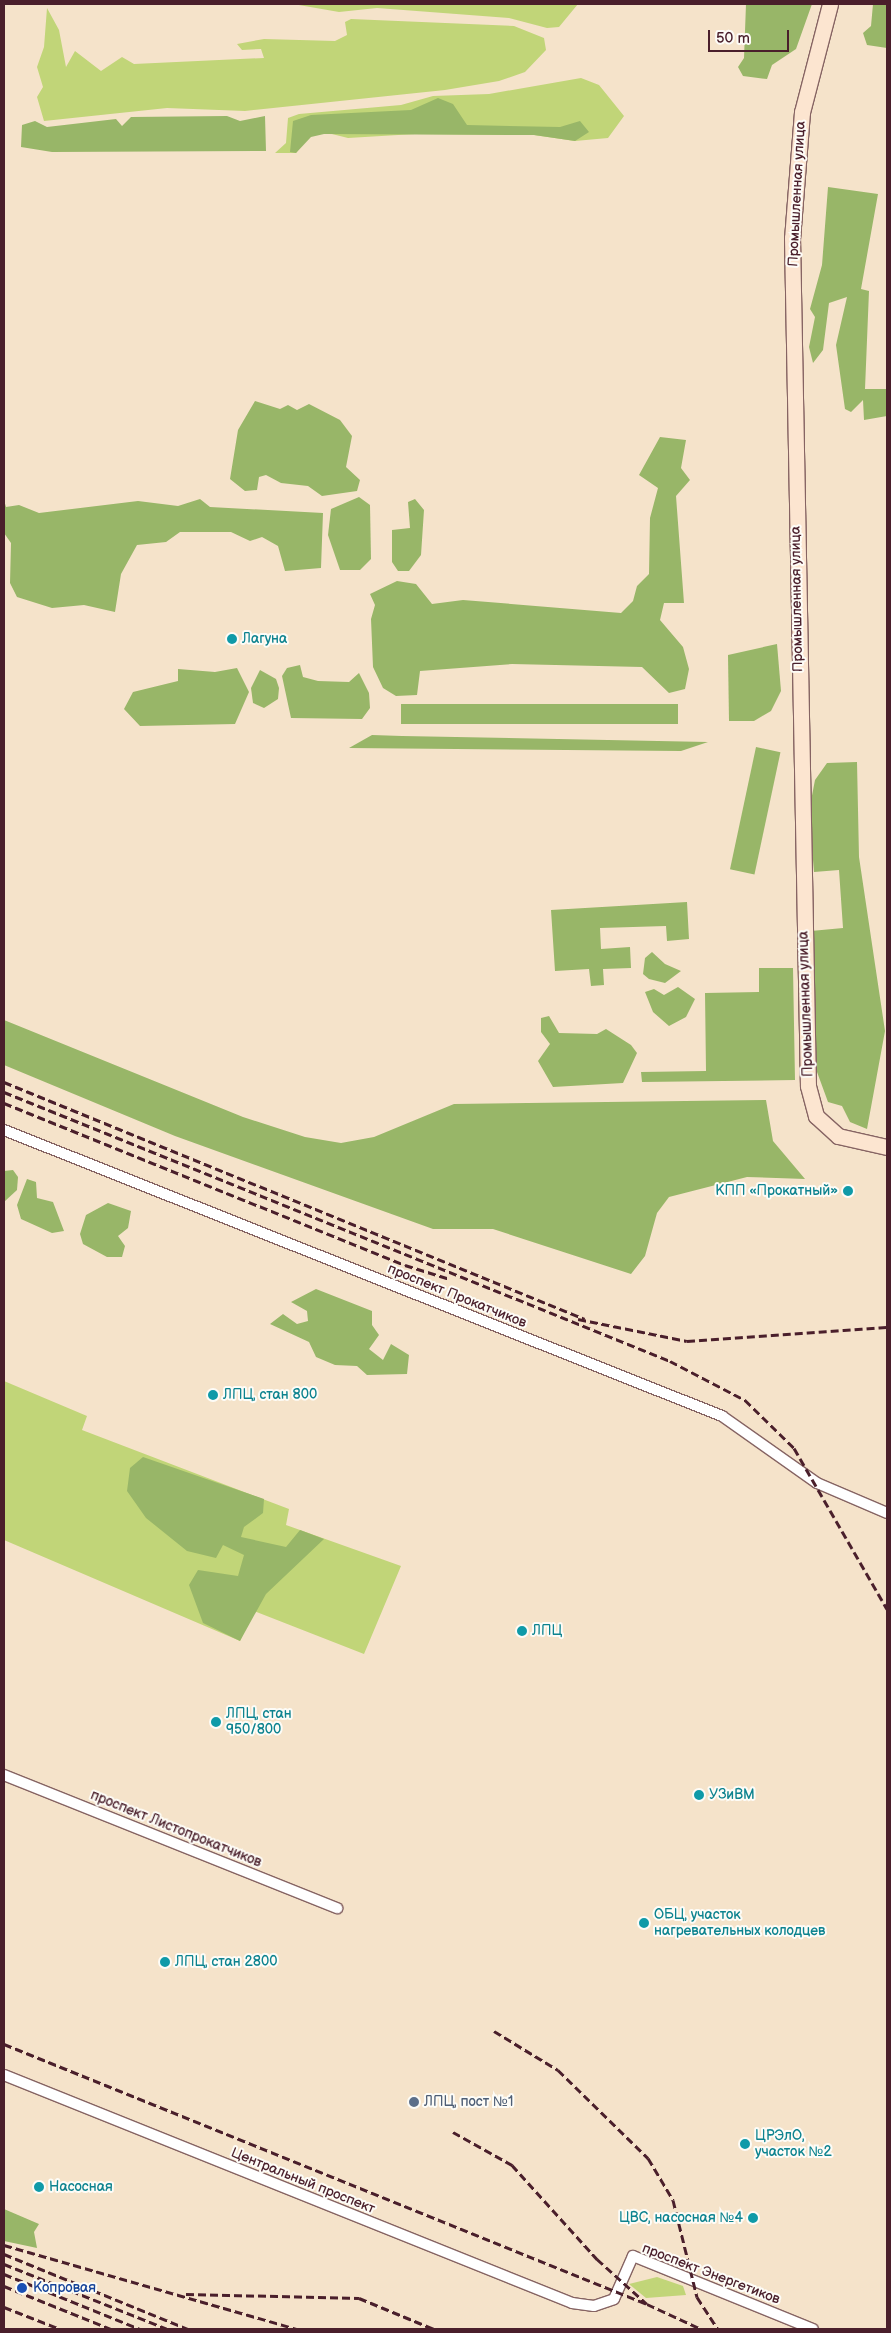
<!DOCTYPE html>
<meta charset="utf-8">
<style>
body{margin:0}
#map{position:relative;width:891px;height:2333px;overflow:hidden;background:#f5e3ca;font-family:"Balsamiq Sans",sans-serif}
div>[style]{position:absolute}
.green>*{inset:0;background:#c1d578}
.forest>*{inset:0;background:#98b668;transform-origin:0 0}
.roads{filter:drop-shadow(1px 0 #866463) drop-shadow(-1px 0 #866463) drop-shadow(0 1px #866463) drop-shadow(0 -1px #866463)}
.street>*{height:10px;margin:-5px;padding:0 5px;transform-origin:5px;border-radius:5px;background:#fff}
.secondary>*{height:15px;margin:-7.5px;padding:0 7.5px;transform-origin:7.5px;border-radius:7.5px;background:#fce5d0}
.rail>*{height:3px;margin-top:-1.5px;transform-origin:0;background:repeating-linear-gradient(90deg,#4a1f2b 0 8px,transparent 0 12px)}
.dots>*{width:14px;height:14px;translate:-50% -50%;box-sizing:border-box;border:2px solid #fdfcf7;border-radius:50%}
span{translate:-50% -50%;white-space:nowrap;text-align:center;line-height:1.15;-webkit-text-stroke:4px #fdfcf7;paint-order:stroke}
.street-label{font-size:14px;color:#4a1f2b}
.culture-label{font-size:14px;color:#0d838f}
.left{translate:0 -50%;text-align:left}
.right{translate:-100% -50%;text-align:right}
.service-label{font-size:14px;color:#4e5e75}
.transit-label{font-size:14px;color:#164399}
.frame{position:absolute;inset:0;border:5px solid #4a1f2b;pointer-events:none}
.scale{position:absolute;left:708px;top:30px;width:81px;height:22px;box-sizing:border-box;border:2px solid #4a1f2b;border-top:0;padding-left:6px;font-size:15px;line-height:18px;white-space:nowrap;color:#4a1f2b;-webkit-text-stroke:4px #fdfcf7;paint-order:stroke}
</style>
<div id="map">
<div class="green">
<div style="clip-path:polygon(293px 4px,578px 4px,559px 27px,547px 28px,509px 18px,377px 8px,339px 12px)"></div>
<div style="clip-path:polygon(47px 8px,59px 30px,66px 67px,75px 51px,101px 71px,122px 57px,134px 64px,264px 58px,261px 49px,242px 50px,237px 44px,264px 39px,335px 41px,347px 35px,345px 22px,351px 19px,514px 26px,544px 38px,546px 50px,525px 72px,499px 81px,445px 90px,245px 111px,167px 108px,44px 121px,37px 97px,43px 87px,37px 67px,44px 47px)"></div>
<div style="clip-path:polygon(581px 78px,599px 85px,624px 116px,608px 138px,575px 141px,534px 135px,415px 134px,348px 138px,328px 133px,308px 136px,296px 153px,275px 153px,286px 143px,288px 118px,299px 114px,401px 105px,433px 96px,489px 94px)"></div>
<div style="clip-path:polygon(4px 1381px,87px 1416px,82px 1430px,289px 1509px,286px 1525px,401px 1566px,364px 1654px,254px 1611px,240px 1641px,4px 1540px)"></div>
<div style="clip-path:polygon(657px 2277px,683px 2286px,686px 2295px,646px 2298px,629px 2284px)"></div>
</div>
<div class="forest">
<div style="clip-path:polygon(746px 4px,812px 4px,796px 49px,772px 65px,767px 79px,743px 76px,738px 67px,744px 58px)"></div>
<div style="clip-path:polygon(873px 4px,887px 4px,887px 48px,867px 45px,863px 33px,871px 26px)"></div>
<div style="clip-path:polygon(438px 98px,453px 104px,467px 125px,560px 127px,580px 121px,589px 132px,575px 141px,534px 135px,324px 134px,311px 137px,296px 153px,290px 152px,293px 121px,311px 115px,411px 110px)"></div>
<div style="clip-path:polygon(227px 116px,240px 121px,265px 116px,266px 151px,52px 152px,21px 147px,22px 125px,35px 121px,47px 127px,116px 119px,122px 126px,131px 117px)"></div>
<div style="clip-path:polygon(828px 187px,878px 194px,861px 289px,869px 291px,865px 389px,887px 389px,887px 416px,864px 420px,863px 400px,851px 412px,845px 409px,836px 345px,847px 297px,829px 303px,823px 350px,813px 363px,809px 347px,815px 317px,810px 309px,822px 265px)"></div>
<div style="clip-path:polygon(255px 401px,280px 409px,288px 405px,297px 410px,309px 404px,340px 420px,352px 436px,346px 467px,360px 480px,357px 491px,322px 496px,308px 486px,281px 483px,266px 475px,259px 477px,257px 490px,245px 491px,230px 479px,238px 430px)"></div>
<div style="clip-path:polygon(660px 437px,686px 440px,681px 468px,690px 480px,676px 496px,684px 603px,664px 603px,660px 620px,683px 647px,689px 669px,685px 689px,669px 693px,642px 667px,512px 664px,420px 671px,417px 695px,396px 696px,383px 688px,373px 667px,371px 619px,375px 605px,370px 594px,397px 581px,416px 584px,432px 604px,463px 600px,621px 613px,633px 601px,637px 586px,649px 574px,650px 518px,658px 488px,639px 475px)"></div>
<div style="clip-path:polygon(359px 497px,370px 505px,371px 559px,360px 570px,340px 570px,328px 535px,331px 509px)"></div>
<div style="clip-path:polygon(200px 499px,210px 507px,323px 513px,321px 568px,285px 571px,278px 546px,262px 537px,250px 541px,231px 532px,180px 532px,166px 542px,137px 545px,121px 574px,115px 612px,84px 605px,52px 608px,17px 597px,10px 583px,11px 543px,4px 533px,4px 500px,6px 507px,19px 505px,39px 513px,138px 501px,178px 506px)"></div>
<div style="clip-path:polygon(415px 499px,424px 510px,421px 555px,409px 571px,398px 571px,392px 562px,392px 530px,410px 528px,408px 502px)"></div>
<div style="clip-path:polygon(777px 644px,781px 691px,771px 711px,754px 721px,729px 721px,728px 655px)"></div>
<div style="clip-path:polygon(300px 665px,303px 677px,318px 681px,349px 682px,359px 673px,369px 693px,370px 708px,362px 719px,291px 718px,282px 676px,287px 668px)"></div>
<div style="clip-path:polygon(237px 668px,249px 692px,235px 724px,140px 726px,124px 709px,133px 692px,178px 681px,178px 669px,215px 672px)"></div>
<div style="clip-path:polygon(260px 670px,276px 679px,279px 688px,278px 699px,264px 708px,253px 703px,251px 688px)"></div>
<div style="left:401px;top:704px;width:277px;height:20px"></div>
<div style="clip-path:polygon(372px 735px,402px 736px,708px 742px,681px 751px,349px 748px)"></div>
<div style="left:756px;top:747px;width:25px;height:125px;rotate:12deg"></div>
<div style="clip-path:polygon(857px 762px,859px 857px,885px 1031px,867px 1129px,850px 1122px,842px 1106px,828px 1102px,813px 1061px,811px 931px,843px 928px,839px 870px,814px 872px,809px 811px,815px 780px,827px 763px)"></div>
<div style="clip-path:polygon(687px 902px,689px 939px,667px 941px,666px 926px,600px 928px,601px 949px,630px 947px,631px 968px,603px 969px,604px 985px,591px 986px,589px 969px,555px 971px,551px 910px)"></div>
<div style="clip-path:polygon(652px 952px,665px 964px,681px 971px,665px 983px,649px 979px,643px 974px,645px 958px)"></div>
<div style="clip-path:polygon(759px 968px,793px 968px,795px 1080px,642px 1082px,641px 1072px,706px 1071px,705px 993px,759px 992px)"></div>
<div style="clip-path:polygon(678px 987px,695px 999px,686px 1017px,669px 1026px,653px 1012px,645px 992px,654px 989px,664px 995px)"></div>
<div style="clip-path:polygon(549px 1016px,559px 1033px,597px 1034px,606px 1029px,631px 1045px,637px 1053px,623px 1083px,553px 1087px,538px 1061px,550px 1044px,541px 1032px,541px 1018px)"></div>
<div style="clip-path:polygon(4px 1020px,243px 1117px,305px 1137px,341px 1143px,374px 1137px,454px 1104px,766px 1100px,773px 1141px,805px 1179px,747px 1177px,669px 1197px,657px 1213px,645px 1256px,631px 1274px,493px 1229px,433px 1229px,175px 1136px,4px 1065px)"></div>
<div style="clip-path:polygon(13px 1170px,18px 1177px,17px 1190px,4px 1202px,4px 1171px)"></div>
<div style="clip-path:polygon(27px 1179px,36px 1182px,37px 1198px,53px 1202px,64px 1231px,52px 1233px,21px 1219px,17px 1205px)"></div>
<div style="clip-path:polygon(108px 1203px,131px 1211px,128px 1228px,118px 1236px,125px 1246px,122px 1257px,107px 1257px,83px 1244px,80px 1234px,86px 1215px)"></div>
<div style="clip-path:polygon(316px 1289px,372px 1311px,372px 1325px,379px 1335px,369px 1349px,383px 1360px,391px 1344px,409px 1355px,407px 1374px,367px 1375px,357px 1366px,335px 1365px,316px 1357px,309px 1342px,270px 1324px,283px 1314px,297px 1324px,308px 1321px,307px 1311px,291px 1302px)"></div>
<div style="clip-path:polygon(143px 1457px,264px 1499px,263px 1513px,244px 1527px,241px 1537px,286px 1547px,300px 1530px,324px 1539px,266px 1594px,240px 1641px,203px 1623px,189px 1585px,198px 1570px,238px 1576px,244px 1555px,223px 1545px,216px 1558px,187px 1551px,146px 1518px,127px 1491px,130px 1468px)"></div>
<div style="clip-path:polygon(4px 2209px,39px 2224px,34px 2232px,37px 2248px,4px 2241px)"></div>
</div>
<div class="roads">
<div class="street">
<div style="left:4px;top:1130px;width:773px;rotate:21.72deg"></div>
<div style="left:722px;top:1416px;width:116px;rotate:35.2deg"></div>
<div style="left:817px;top:1483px;width:76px;rotate:23.2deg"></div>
<div style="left:4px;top:1775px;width:359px;rotate:21.8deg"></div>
<div style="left:4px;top:2075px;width:612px;rotate:21.87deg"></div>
<div style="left:572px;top:2303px;width:22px;rotate:8deg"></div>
<div style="left:594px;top:2306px;width:21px;rotate:-19deg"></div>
<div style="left:614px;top:2299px;width:47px;rotate:-66.2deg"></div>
<div style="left:633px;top:2256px;width:194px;rotate:22.1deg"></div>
</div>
<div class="secondary">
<div style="left:830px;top:4px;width:112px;rotate:104.5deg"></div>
<div style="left:802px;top:112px;width:126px;rotate:94.5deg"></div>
<div style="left:792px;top:238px;width:848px;rotate:88.92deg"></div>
<div style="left:808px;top:1086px;width:31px;rotate:75deg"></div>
<div style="left:816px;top:1116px;width:30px;rotate:42deg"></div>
<div style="left:838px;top:1136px;width:50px;rotate:12.7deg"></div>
</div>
</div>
<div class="rail">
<div style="left:4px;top:1082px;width:627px;rotate:22.19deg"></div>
<div style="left:4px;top:1092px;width:718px;rotate:21.99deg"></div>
<div style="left:670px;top:1361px;width:85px;rotate:27.5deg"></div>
<div style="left:745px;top:1400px;width:69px;rotate:44.4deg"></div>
<div style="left:794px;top:1448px;width:186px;rotate:60deg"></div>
<div style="left:4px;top:1103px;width:432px;rotate:22deg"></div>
<div style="left:405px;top:1265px;width:47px;rotate:17.3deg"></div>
<div style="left:578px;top:1319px;width:111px;rotate:11.4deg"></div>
<div style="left:687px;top:1341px;width:200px;rotate:-4deg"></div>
<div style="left:494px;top:2031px;width:75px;rotate:31.4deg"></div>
<div style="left:558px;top:2070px;width:126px;rotate:44.4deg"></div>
<div style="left:648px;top:2158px;width:49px;rotate:59.2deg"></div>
<div style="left:673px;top:2200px;width:100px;rotate:76.1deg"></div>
<div style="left:697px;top:2297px;width:38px;rotate:57deg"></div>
<div style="left:4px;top:2044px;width:694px;rotate:22.02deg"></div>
<div style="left:453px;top:2132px;width:68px;rotate:29.2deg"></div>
<div style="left:512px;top:2165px;width:127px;rotate:47.9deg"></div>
<div style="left:597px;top:2259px;width:67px;rotate:42deg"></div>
<div style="left:647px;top:2304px;width:60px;rotate:24.8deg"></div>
<div style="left:4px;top:2245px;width:305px;rotate:16deg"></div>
<div style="left:4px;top:2254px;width:199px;rotate:22.2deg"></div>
<div style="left:4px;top:2264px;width:175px;rotate:21.7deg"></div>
<div style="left:4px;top:2274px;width:147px;rotate:22deg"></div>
<div style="left:4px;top:2286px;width:115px;rotate:21.9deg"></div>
<div style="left:186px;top:2294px;width:173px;rotate:1.3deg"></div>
<div style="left:359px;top:2298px;width:81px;rotate:22.5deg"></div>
<div style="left:4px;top:2307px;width:60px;rotate:21.4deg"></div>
</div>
<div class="dots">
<div style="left:232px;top:639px;background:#0f9aa8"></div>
<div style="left:848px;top:1191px;background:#0f9aa8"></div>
<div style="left:213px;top:1395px;background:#0f9aa8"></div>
<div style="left:522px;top:1631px;background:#0f9aa8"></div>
<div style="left:216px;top:1722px;background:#0f9aa8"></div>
<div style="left:699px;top:1795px;background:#0f9aa8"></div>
<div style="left:644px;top:1923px;background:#0f9aa8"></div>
<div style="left:165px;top:1962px;background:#0f9aa8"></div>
<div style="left:414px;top:2102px;background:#5c6f8a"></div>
<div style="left:745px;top:2144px;background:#0f9aa8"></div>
<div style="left:39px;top:2187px;background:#0f9aa8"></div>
<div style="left:753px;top:2218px;background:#0f9aa8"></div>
<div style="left:22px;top:2288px;background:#1a4fb4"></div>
</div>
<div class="street-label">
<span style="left:797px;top:194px;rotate:-87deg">Промышленная улица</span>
<span style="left:797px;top:599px;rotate:-91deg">Промышленная улица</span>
<span style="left:806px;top:1004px;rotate:-92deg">Промышленная улица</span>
<span style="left:457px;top:1296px;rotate:22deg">проспект Прокатчиков</span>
<span style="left:176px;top:1829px;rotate:22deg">проспект Листопрокатчиков</span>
<span style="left:303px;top:2181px;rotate:22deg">Центральный проспект</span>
<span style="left:711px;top:2274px;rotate:21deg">проспект Энергетиков</span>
</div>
<div class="culture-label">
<span class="left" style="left:242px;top:639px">Лагуна</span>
<span class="right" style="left:838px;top:1191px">КПП «Прокатный»</span>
<span class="left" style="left:223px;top:1395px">ЛПЦ, стан 800</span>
<span class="left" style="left:532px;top:1631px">ЛПЦ</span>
<span class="left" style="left:226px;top:1722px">ЛПЦ, стан<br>950/800</span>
<span class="left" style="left:709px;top:1795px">УЗиВМ</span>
<span class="left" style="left:654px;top:1923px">ОБЦ, участок<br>нагревательных колодцев</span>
<span class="left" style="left:175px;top:1962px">ЛПЦ, стан 2800</span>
<span class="left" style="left:755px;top:2144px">ЦРЭлО,<br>участок №2</span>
<span class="left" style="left:49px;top:2187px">Насосная</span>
<span class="right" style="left:743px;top:2218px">ЦВС, насосная №4</span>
</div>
<div class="service-label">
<span class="left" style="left:424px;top:2102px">ЛПЦ, пост №1</span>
</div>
<div class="transit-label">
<span class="left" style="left:33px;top:2288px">Копровая</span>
</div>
<div class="frame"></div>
<div class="scale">50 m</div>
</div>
